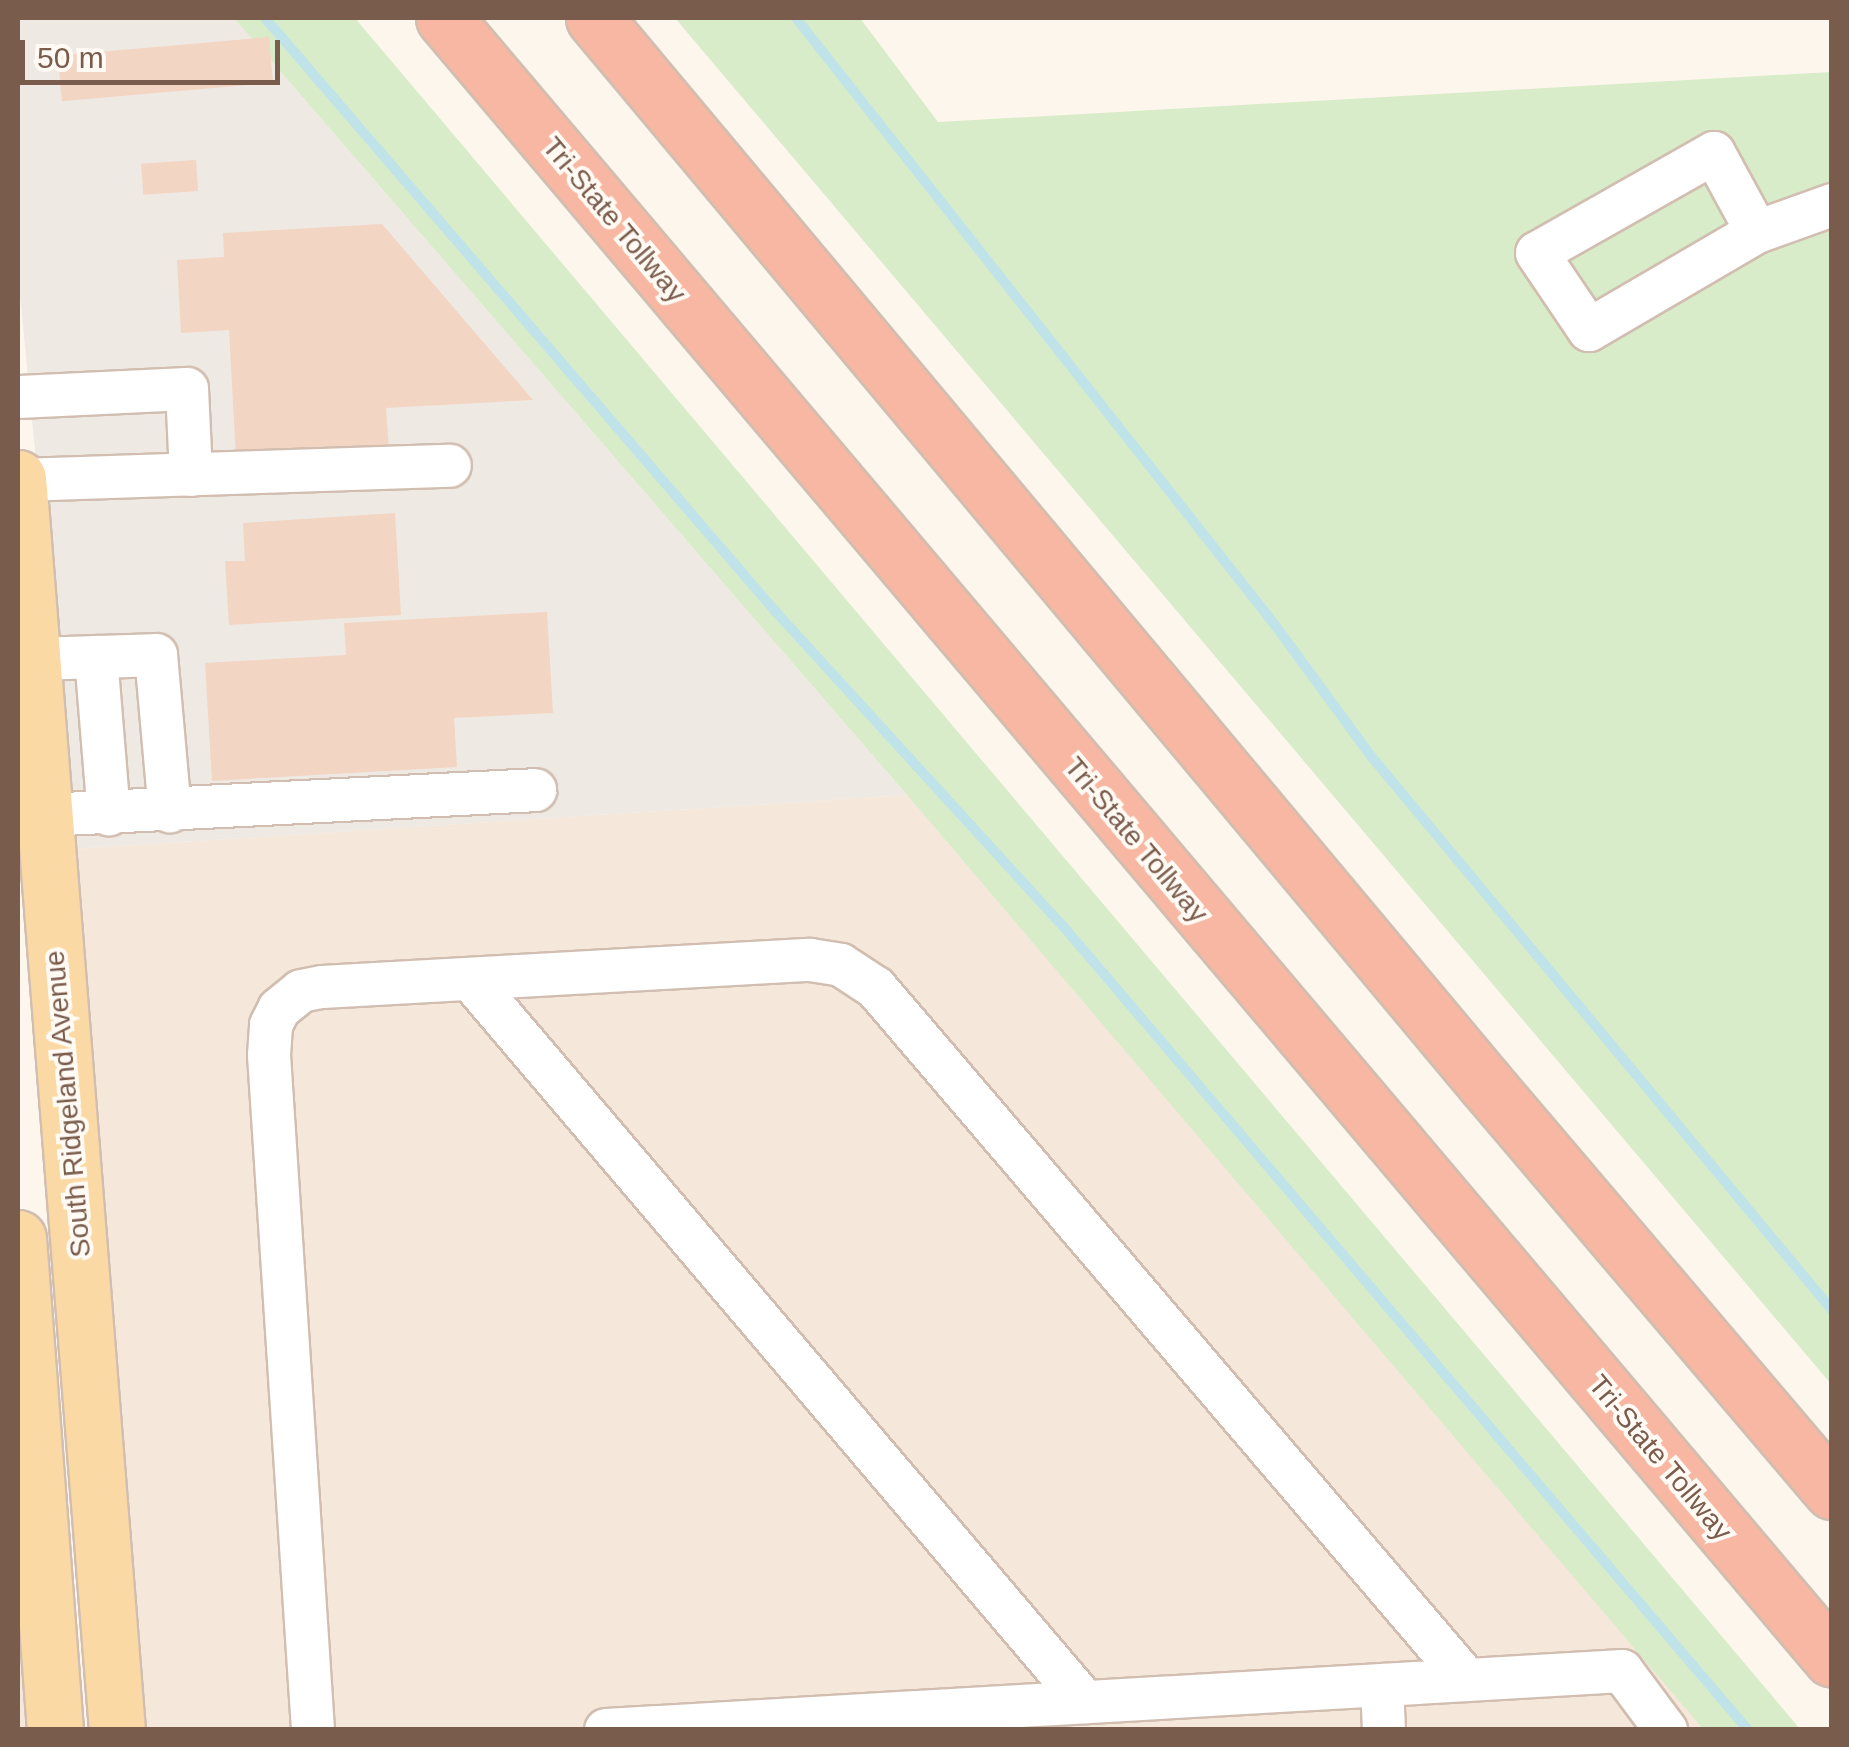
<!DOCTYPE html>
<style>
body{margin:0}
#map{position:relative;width:1849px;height:1747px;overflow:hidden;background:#fdf6ec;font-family:Arial,sans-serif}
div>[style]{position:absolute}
.residential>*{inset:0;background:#f5e8da}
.industrial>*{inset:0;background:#efe9e4}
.green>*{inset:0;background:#d8ecc9}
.stream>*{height:10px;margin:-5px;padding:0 5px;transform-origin:5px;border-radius:5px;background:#bfe3e8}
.building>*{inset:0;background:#f3d5c3;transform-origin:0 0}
.roads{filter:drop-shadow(2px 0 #d1beb0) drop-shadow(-2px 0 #d1beb0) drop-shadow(0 2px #d1beb0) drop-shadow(0 -2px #d1beb0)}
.minor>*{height:42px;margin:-21px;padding:0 21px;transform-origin:21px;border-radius:21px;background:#fff}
.major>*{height:55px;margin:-27.5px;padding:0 27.5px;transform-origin:27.5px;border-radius:27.5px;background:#fbd9a5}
.highway>*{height:55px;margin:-27.5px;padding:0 27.5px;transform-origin:27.5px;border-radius:27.5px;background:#f7b7a3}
span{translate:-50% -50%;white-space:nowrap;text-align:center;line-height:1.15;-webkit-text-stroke:8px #fffaf3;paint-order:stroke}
.street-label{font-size:28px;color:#7a5c4d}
.frame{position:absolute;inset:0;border:20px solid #7a5c4d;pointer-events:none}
.scale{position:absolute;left:20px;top:40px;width:260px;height:45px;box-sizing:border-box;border:5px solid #7a5c4d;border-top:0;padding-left:12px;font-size:30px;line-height:35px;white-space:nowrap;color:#7a5c4d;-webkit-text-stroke:8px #fffaf3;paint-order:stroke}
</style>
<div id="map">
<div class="residential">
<div style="clip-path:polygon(907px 795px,1594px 1598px,1703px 1729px,140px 1729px,73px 849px)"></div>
<div style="clip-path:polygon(18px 1430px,36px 1729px,18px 1729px)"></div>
</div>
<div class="industrial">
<div style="clip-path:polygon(18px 18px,234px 18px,907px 795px,73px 849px,18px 273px)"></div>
</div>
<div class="green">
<div style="clip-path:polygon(234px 18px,355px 18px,1800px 1729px,1703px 1729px,907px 795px)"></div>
<div style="clip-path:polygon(675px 18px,860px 18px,938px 122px,1831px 72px,1831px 1384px)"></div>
</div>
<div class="stream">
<div style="left:265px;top:18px;width:784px;rotate:49.3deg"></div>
<div style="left:776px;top:612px;width:425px;rotate:47.6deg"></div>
<div style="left:1063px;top:926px;width:1056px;rotate:49.57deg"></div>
<div style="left:796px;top:18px;width:773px;rotate:51.72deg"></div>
<div style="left:1275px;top:625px;width:162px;rotate:53.8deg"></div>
<div style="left:1371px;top:756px;width:721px;rotate:50.24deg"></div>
</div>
<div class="building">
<div style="left:269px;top:37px;width:46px;height:212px;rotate:85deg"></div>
<div style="left:196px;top:160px;width:31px;height:55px;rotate:86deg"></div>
<div style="clip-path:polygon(382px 224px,533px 400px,386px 408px,389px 450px,236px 459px,229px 330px,181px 333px,177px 260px,224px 257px,223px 233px)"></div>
<div style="clip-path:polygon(395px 513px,401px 615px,229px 625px,225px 561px,245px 561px,243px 523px)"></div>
<div style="clip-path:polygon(547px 612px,553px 713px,454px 718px,457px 767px,212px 781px,205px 663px,346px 655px,344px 623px)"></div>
</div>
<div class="roads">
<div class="minor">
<div style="left:1757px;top:232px;width:90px;rotate:-118.6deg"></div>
<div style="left:1714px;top:153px;width:203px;rotate:150.5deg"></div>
<div style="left:1537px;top:253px;width:93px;rotate:56deg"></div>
<div style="left:1589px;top:330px;width:194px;rotate:-30.3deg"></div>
<div style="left:1757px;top:232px;width:80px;rotate:-19.8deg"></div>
<div style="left:18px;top:397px;width:169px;rotate:-2.7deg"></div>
<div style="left:187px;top:389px;width:86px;rotate:87.3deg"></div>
<div style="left:18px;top:480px;width:432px;rotate:-1.9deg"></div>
<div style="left:96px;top:657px;width:158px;rotate:85.3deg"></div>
<div style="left:32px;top:659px;width:124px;rotate:-1.8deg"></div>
<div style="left:156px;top:655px;width:157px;rotate:84.9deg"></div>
<div style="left:45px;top:815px;width:491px;rotate:-2.9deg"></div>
<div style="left:471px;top:980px;width:948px;rotate:49.62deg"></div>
<div style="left:1382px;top:1685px;width:45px;rotate:87.5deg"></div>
<div style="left:313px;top:1730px;width:676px;rotate:-93.73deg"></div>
<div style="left:269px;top:1055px;width:30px;rotate:-86deg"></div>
<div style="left:271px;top:1025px;width:18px;rotate:-63deg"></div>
<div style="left:279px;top:1009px;width:28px;rotate:-39deg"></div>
<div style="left:301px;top:991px;width:21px;rotate:-11deg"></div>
<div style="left:322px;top:987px;width:489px;rotate:-3.2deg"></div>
<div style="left:810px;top:960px;width:31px;rotate:9deg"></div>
<div style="left:841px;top:965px;width:42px;rotate:33.3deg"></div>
<div style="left:876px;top:988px;width:910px;rotate:49.5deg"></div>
<div style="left:606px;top:1730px;width:1018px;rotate:-3.32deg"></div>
<div style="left:1622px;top:1671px;width:74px;rotate:53.3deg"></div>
</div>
<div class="major">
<div style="left:18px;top:478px;width:1256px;rotate:85.48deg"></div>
<div style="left:18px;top:1238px;width:493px;rotate:85.7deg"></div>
</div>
<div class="highway">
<div style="left:444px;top:18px;width:2149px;rotate:49.77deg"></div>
<div style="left:594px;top:18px;width:1389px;rotate:50.08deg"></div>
<div style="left:1485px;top:1083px;width:536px;rotate:49.62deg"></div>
</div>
</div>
<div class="street-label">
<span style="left:614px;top:220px;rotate:50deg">Tri-State Tollway</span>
<span style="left:1136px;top:840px;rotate:50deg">Tri-State Tollway</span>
<span style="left:68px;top:1104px;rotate:-95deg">South Ridgeland Avenue</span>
<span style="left:1660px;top:1458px;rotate:50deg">Tri-State Tollway</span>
</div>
<div class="frame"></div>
<div class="scale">50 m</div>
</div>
